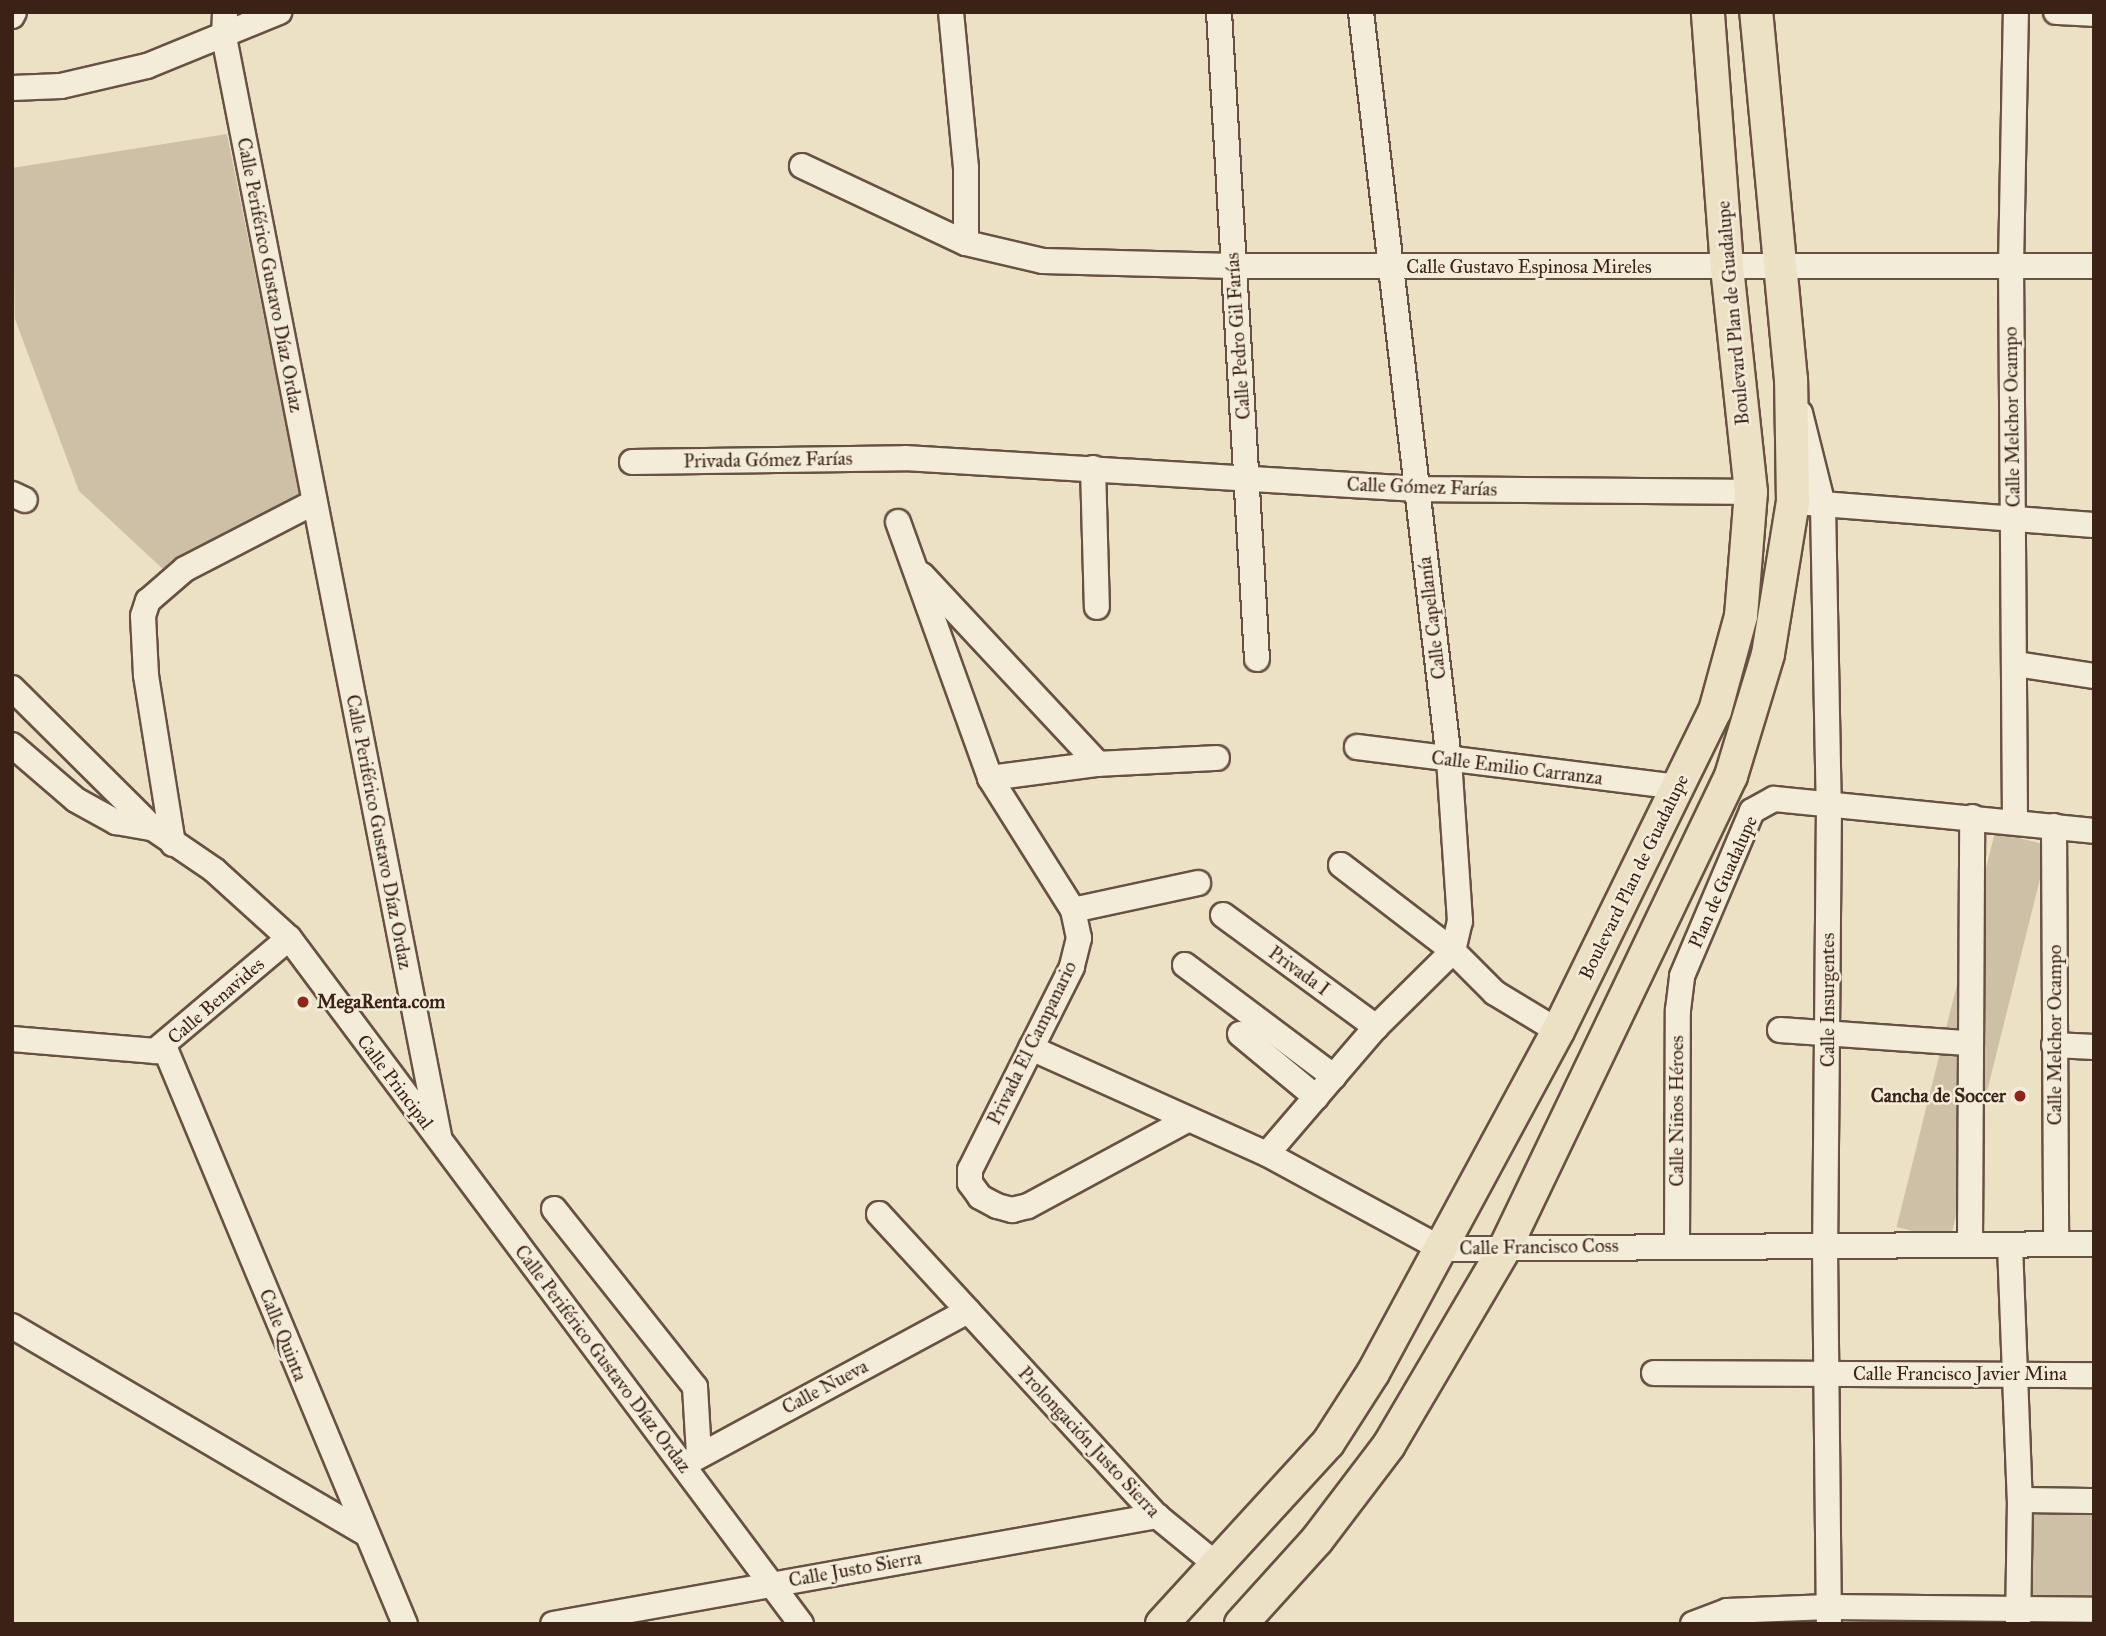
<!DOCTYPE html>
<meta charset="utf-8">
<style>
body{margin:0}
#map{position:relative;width:2106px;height:1636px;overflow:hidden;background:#ece1c4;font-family:"IM FELL Great Primer",serif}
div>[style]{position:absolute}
.green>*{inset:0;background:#cec0a6;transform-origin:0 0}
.roads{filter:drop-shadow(2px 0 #685142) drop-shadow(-2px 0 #685142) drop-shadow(0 2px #685142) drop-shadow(0 -2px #685142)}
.minor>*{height:24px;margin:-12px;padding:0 12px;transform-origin:12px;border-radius:12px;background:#f3ecd9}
.major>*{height:32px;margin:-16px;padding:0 16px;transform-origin:16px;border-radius:16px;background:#ece1c4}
.dots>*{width:19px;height:19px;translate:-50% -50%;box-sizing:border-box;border:4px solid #f3ecd9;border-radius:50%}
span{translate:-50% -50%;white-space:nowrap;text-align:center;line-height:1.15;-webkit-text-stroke:5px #f3ecd9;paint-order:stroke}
.street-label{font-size:19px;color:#3c2116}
.poi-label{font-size:19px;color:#3c2116;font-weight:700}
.left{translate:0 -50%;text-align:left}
.right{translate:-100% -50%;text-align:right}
.frame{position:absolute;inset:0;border:14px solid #3c2116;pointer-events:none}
</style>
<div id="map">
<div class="green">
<div style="clip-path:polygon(227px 134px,303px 511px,165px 571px,79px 491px,15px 319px,12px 168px)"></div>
<div style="left:1995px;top:832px;width:55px;height:407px;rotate:14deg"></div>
<div style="left:2023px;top:1503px;width:71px;height:103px;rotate:1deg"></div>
</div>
<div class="roads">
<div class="minor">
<div style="left:225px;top:12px;width:25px;rotate:92deg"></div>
<div style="left:224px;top:37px;width:1120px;rotate:78.93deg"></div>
<div style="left:951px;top:12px;width:157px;rotate:84.5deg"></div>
<div style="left:966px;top:168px;width:75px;rotate:90deg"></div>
<div style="left:1219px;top:12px;width:648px;rotate:86.64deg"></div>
<div style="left:2056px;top:12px;width:38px;rotate:3deg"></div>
<div style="left:12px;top:16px;width:4px;rotate:-63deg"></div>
<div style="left:12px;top:88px;width:49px;rotate:-2.3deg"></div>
<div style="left:61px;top:86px;width:88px;rotate:-13.1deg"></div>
<div style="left:147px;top:66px;width:143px;rotate:-22.2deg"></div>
<div style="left:802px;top:166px;width:181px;rotate:25.2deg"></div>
<div style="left:966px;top:243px;width:79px;rotate:13.2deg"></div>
<div style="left:1043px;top:261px;width:190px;rotate:1.5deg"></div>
<div style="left:1233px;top:266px;width:861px"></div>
<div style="left:1800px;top:413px;width:95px;rotate:76deg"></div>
<div style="left:1823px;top:505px;width:299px;rotate:88.9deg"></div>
<div style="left:1829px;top:804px;width:443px;rotate:90.5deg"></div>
<div style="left:1825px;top:1247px;width:377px;rotate:89.4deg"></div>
<div style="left:632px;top:462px;width:273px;rotate:-0.8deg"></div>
<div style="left:905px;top:458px;width:513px;rotate:3.46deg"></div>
<div style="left:1417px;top:489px;width:334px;rotate:0.5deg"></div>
<div style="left:1093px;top:468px;width:139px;rotate:88.4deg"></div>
<div style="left:12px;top:494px;width:14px;rotate:25deg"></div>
<div style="left:1808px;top:503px;width:287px;rotate:4.4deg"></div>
<div style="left:898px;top:522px;width:272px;rotate:70.2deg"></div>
<div style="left:990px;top:778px;width:156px;rotate:57.8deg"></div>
<div style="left:1073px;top:910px;width:29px;rotate:78deg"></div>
<div style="left:1079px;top:938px;width:30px;rotate:104deg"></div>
<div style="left:1072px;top:967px;width:227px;rotate:116.7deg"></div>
<div style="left:970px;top:1170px;width:13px;rotate:90deg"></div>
<div style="left:970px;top:1183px;width:17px;rotate:54deg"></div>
<div style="left:980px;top:1197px;width:19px;rotate:28deg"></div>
<div style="left:997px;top:1206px;width:16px;rotate:15deg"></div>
<div style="left:1012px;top:1210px;width:16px;rotate:-14deg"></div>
<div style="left:1028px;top:1206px;width:181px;rotate:-28.4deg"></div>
<div style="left:922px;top:575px;width:258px;rotate:47deg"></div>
<div style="left:2016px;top:664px;width:79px;rotate:8.7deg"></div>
<div style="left:12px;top:688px;width:200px;rotate:44.8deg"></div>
<div style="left:154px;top:829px;width:73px;rotate:34.3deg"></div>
<div style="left:214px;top:870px;width:101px;rotate:42.2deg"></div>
<div style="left:289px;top:938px;width:856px;rotate:53.26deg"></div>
<div style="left:12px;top:745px;width:84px;rotate:40.7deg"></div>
<div style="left:76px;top:800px;width:46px;rotate:28.8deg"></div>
<div style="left:116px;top:822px;width:39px;rotate:10deg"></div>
<div style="left:1357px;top:747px;width:323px;rotate:7.1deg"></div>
<div style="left:990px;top:778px;width:109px;rotate:-7.4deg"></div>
<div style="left:1098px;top:764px;width:119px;rotate:-2.9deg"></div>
<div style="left:2015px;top:821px;width:554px;rotate:-90.41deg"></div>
<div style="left:2011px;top:267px;width:255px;rotate:-88.9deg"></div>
<div style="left:2054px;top:826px;width:418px;rotate:89.7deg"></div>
<div style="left:173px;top:844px;width:171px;rotate:-99.1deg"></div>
<div style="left:146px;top:675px;width:59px;rotate:-92.9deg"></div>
<div style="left:143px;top:616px;width:16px;rotate:-72deg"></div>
<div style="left:148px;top:601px;width:49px;rotate:-40.9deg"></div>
<div style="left:185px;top:569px;width:144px;rotate:-27.3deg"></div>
<div style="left:1341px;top:865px;width:141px;rotate:37.5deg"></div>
<div style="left:1453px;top:951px;width:59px;rotate:45deg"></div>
<div style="left:1495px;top:993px;width:74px;rotate:31.1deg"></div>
<div style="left:1073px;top:910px;width:128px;rotate:-12.2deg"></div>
<div style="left:1223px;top:915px;width:190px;rotate:36.2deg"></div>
<div style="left:1185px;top:965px;width:186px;rotate:36.9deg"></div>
<div style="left:1780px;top:1030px;width:188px;rotate:4deg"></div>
<div style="left:1240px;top:1034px;width:99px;rotate:39.7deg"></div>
<div style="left:12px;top:1039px;width:144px;rotate:4.8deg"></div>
<div style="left:155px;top:1051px;width:175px;rotate:-40.1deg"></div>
<div style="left:2054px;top:1045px;width:40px;rotate:2.9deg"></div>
<div style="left:164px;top:1046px;width:626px;rotate:67.37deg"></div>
<div style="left:1031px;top:1048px;width:259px;rotate:24.2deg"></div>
<div style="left:1267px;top:1154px;width:199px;rotate:28.5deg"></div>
<div style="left:1442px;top:1249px;width:652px;rotate:-0.44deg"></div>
<div style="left:1267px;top:1154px;width:167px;rotate:-49.4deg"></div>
<div style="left:1376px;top:1027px;width:108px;rotate:-44.6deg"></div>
<div style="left:1453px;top:951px;width:31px;rotate:-77deg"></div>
<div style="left:1460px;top:921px;width:161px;rotate:-93.9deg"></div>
<div style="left:1449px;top:760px;width:753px;rotate:-96.71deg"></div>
<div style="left:554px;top:1209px;width:227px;rotate:51.6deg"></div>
<div style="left:695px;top:1387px;width:68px;rotate:86.6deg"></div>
<div style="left:879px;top:1214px;width:410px;rotate:47.4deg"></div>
<div style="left:1157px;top:1516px;width:79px;rotate:39.3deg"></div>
<div style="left:1970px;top:1244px;width:427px;rotate:-89.7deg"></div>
<div style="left:2010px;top:1245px;width:255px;rotate:87.8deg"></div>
<div style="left:2020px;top:1500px;width:124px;rotate:90.9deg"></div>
<div style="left:1677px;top:1247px;width:237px;rotate:-89.8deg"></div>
<div style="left:1678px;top:1010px;width:34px;rotate:-83deg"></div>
<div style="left:1682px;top:976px;width:179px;rotate:-67deg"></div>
<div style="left:1752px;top:811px;width:25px;rotate:-29deg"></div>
<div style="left:1774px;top:799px;width:322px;rotate:5.7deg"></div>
<div style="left:12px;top:1326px;width:409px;rotate:30.4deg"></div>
<div style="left:1654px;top:1373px;width:440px;rotate:0.3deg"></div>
<div style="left:683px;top:1465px;width:324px;rotate:-28.4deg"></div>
<div style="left:2020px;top:1500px;width:74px;rotate:0.8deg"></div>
<div style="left:553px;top:1624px;width:614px;rotate:-10.14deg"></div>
<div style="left:1693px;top:1624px;width:36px;rotate:-21deg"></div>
<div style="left:1727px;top:1611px;width:102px;rotate:-2.2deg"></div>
<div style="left:1829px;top:1607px;width:265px;rotate:0.6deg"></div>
</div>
<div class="major">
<div style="left:1162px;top:1624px;width:246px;rotate:-47.5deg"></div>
<div style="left:1328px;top:1443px;width:83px;rotate:-57.3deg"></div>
<div style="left:1373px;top:1373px;width:389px;rotate:-61.6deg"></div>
<div style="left:1558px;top:1031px;width:356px;rotate:-63.9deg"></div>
<div style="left:1715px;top:711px;width:98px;rotate:-74.7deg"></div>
<div style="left:1741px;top:616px;width:124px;rotate:-85.4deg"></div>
<div style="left:1751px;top:492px;width:226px;rotate:-96.1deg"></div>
<div style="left:1727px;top:267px;width:256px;rotate:-94.3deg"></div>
<div style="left:1241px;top:1624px;width:113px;rotate:-47.9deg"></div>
<div style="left:1317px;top:1540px;width:119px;rotate:-52.8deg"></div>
<div style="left:1389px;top:1445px;width:231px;rotate:-59.5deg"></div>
<div style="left:1506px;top:1246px;width:521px;rotate:-64.42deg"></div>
<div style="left:1731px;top:776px;width:127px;rotate:-73.1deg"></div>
<div style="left:1768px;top:654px;width:154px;rotate:-80.7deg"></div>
<div style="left:1793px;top:502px;width:122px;rotate:-90.9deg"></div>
<div style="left:1791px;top:380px;width:370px;rotate:-95.4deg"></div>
</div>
</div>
<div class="dots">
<div style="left:303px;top:1002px;background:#8f2418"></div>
<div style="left:2020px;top:1096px;background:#8f2418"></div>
</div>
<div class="street-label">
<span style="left:1529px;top:267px">Calle Gustavo Espinosa Mireles</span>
<span style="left:270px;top:275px;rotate:79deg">Calle Periférico Gustavo Díaz Ordaz</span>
<span style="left:1733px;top:313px;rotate:-95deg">Boulevard Plan de Guadalupe</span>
<span style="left:1238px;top:336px;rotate:-94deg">Calle Pedro Gil Farías</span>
<span style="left:2012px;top:417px;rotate:-91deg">Calle Melchor Ocampo</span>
<span style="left:768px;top:460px;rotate:-1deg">Privada Gómez Farías</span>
<span style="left:1422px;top:487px;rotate:2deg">Calle Gómez Farías</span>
<span style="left:1432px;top:618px;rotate:-97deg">Calle Capellanía</span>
<span style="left:1517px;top:768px;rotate:7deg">Calle Emilio Carranza</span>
<span style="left:379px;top:832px;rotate:79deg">Calle Periférico Gustavo Díaz Ordaz</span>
<span style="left:1634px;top:877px;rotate:-64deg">Boulevard Plan de Guadalupe</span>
<span style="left:1723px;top:882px;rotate:-66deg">Plan de Guadalupe</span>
<span style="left:1299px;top:971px;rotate:36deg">Privada I</span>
<span style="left:1828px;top:1000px;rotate:-90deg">Calle Insurgentes</span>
<span style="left:216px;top:1001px;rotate:-41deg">Calle Benavides</span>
<span style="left:2055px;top:1035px;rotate:-90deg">Calle Melchor Ocampo</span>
<span style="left:1032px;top:1043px;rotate:-64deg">Privada El Campanario</span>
<span style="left:395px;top:1082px;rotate:53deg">Calle Principal</span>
<span style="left:1677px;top:1111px;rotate:-90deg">Calle Niños Héroes</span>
<span style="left:1539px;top:1247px;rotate:-1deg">Calle Francisco Coss</span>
<span style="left:283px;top:1335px;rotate:68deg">Calle Quinta</span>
<span style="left:603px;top:1359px;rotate:53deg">Calle Periférico Gustavo Díaz Ordaz</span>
<span style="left:1960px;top:1374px">Calle Francisco Javier Mina</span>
<span style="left:825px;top:1387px;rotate:-28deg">Calle Nueva</span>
<span style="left:1089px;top:1442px;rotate:47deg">Prolongación Justo Sierra</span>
<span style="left:855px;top:1569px;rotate:-10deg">Calle Justo Sierra</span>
</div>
<div class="poi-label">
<span class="left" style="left:317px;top:1002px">MegaRenta.com</span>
<span class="right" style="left:2006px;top:1096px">Cancha de Soccer</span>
</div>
<div class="frame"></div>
</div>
